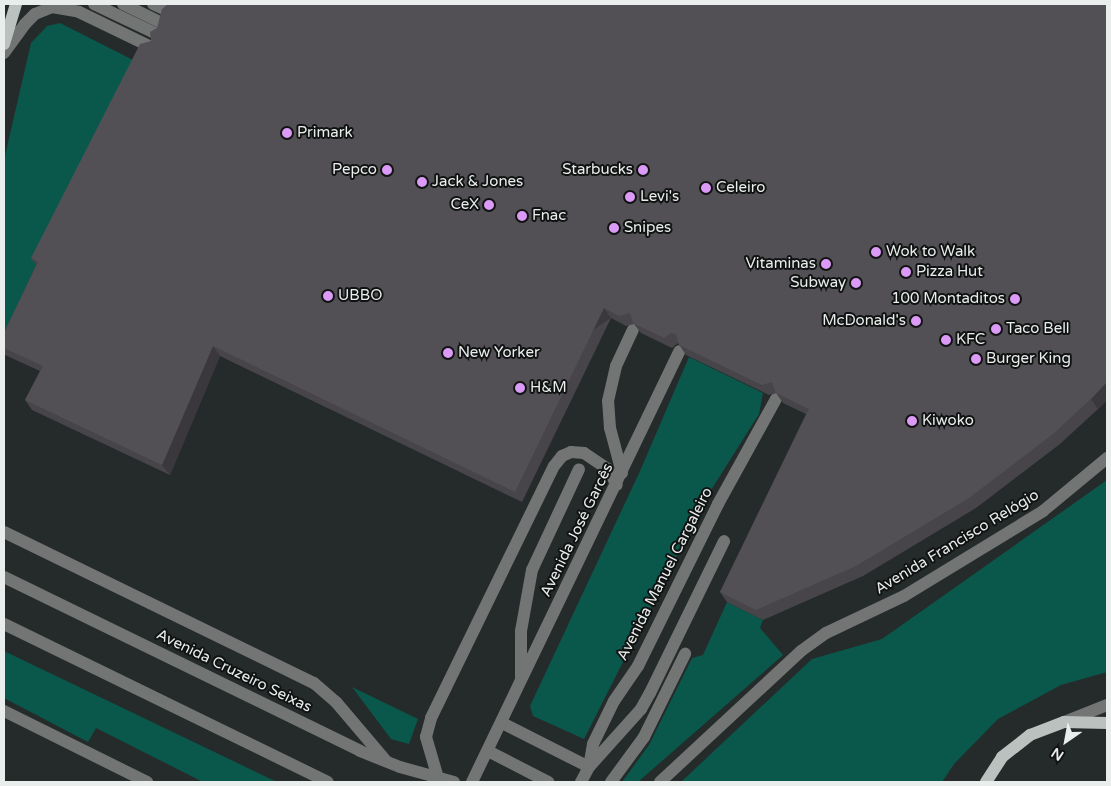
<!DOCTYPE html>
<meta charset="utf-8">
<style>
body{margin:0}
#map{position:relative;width:1111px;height:786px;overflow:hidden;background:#252b2a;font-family:"Varela Round",sans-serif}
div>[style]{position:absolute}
.green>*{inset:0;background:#09584b}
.minor>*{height:12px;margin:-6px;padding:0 6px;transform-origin:6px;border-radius:6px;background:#727574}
.major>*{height:12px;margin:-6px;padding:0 6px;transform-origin:6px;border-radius:6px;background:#bac1bf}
.wall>*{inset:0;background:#474549}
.shaded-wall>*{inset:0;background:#3a383c;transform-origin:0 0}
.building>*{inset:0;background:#535055}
.dots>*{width:14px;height:14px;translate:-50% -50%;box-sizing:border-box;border:2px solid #101312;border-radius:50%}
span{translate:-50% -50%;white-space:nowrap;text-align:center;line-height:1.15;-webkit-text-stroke:4px #101312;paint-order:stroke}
.poi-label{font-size:15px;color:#e9edec}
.left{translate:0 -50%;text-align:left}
.right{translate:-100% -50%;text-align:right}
.street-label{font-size:15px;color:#e9edec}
.frame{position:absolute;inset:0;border:5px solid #e9edec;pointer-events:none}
.north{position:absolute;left:1041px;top:716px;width:50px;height:50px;-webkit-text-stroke:4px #101312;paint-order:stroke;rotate:213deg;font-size:14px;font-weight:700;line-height:20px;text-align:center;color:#e9edec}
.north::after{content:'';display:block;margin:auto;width:18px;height:22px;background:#e9edec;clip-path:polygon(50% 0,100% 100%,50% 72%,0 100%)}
</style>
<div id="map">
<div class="green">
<div style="clip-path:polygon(60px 23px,139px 63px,4px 358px,4px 160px,31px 43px,47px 26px)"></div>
<div style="clip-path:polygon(689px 357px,763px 393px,759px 414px,706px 498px,584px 739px,533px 716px,530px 706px,640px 471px)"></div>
<div style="clip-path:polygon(1107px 480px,1107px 672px,1061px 685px,998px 719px,954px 764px,942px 782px,681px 782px,812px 659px,882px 639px)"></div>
<div style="clip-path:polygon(727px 602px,763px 620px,760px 628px,783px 655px,638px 782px,622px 782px,649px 745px,692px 658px,703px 655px)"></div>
<div style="clip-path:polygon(4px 651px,277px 782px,203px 782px,96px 728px,88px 742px,4px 698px)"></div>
<div style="clip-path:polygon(352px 687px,418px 719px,409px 744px,391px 739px)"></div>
</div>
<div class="minor">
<div style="left:94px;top:4px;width:70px;rotate:25.5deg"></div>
<div style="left:123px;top:4px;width:43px;rotate:26deg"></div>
<div style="left:153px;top:4px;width:17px;rotate:25deg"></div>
<div style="left:4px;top:53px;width:36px;rotate:-54deg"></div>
<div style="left:25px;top:24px;width:14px;rotate:-45deg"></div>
<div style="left:35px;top:14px;width:18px;rotate:-22deg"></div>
<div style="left:52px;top:7px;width:27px;rotate:10deg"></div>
<div style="left:79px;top:12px;width:80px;rotate:25.9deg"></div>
<div style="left:622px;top:473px;width:47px;rotate:-104.9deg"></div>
<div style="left:610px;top:428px;width:27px;rotate:-94deg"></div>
<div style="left:608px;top:401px;width:36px;rotate:-77deg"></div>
<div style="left:616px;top:366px;width:40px;rotate:-65deg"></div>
<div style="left:4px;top:532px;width:345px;rotate:26deg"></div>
<div style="left:314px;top:683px;width:29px;rotate:41deg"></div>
<div style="left:336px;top:702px;width:77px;rotate:49.7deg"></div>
<div style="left:4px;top:577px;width:396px;rotate:26deg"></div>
<div style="left:360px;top:751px;width:43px;rotate:21.8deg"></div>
<div style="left:400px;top:767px;width:56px;rotate:15.5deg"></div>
<div style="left:4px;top:624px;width:360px;rotate:26deg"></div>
<div style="left:521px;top:677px;width:46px;rotate:-90deg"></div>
<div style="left:521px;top:631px;width:62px;rotate:-79.8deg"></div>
<div style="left:532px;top:570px;width:111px;rotate:-65deg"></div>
<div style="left:4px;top:711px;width:160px;rotate:26.4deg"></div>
<div style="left:1064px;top:722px;width:46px;rotate:-21.6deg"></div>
<div style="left:502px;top:723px;width:97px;rotate:26.8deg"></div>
<div style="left:488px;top:751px;width:68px;rotate:27.3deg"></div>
<div style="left:589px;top:767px;width:23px;rotate:-80deg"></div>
<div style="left:593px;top:744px;width:48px;rotate:-64deg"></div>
<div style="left:614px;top:701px;width:42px;rotate:-55.6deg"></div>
<div style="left:638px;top:666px;width:181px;rotate:-63.7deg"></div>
<div style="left:718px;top:504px;width:120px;rotate:-61.1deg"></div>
<div style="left:438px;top:778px;width:43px;rotate:-106.3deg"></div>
<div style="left:426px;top:737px;width:20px;rotate:-75deg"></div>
<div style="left:431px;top:718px;width:280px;rotate:-64deg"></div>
<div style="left:554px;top:466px;width:13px;rotate:-51deg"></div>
<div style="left:562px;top:456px;width:10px;rotate:-24deg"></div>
<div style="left:571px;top:452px;width:13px;rotate:4deg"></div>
<div style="left:584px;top:453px;width:29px;rotate:34deg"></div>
<div style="left:608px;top:469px;width:18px;rotate:61deg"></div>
<div style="left:472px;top:782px;width:478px;rotate:-64.3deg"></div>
<div style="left:581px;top:782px;width:17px;rotate:-62deg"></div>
<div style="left:589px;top:767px;width:78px;rotate:-48.1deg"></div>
<div style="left:641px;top:709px;width:18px;rotate:-61deg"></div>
<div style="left:650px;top:693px;width:169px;rotate:-64deg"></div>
<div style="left:611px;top:782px;width:56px;rotate:-53.7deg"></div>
<div style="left:644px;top:737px;width:93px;rotate:-63.7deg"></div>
<div style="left:660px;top:782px;width:192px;rotate:-42.9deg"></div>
<div style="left:801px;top:651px;width:31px;rotate:-36deg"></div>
<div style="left:826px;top:633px;width:86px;rotate:-25.4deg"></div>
<div style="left:904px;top:596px;width:163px;rotate:-31.4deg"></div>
<div style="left:1043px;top:511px;width:83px;rotate:-39.6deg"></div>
</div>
<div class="major">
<div style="left:4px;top:44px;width:42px;rotate:-73.3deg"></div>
<div style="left:986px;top:782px;width:30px;rotate:-57deg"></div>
<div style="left:1002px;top:757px;width:36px;rotate:-38deg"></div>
<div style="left:1030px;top:735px;width:36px;rotate:-21deg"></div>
<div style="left:1064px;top:722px;width:43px;rotate:1.3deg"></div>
</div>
<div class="wall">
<div style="clip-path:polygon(1107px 4px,1107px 400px,1098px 409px,1060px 444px,976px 508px,863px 576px,763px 620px,727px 602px,720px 592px,806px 414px,783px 403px,776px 393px,769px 395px,686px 355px,678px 343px,672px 348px,641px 333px,634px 324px,626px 326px,611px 318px,522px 502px,220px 356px,170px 475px,32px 410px,25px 400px,40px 371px,5px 355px,4px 353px,4px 333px,36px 265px,31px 258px)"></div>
</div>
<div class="shaded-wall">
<div style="left:604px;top:308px;width:12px;height:204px;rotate:55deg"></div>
<div style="clip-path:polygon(213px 346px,220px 356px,170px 475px,162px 465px)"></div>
<div style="clip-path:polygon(1107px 382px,1107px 400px,1098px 409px,1091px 399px)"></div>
</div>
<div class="building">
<div style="clip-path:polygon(168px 4px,1107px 4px,1107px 382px,1091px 399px,1053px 434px,969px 498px,856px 566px,756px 610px,720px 592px,809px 409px,776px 393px,772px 382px,762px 385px,679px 345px,676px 334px,671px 333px,664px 338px,633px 323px,630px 313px,619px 316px,604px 308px,515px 492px,213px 346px,162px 465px,25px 400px,43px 366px,4px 348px,4px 333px,38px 262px,31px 258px,140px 44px,151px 41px,150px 32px,157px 28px,162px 9px)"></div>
</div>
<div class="dots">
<div style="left:287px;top:133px;background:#da9af6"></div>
<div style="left:387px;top:170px;background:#da9af6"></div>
<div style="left:643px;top:170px;background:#da9af6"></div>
<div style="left:422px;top:182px;background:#da9af6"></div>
<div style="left:706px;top:188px;background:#da9af6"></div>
<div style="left:630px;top:197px;background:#da9af6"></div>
<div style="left:489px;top:205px;background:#da9af6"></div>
<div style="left:522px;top:216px;background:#da9af6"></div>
<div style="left:614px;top:228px;background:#da9af6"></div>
<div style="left:876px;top:252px;background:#da9af6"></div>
<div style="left:826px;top:264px;background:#da9af6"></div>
<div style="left:906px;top:272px;background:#da9af6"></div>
<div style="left:856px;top:283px;background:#da9af6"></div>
<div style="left:328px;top:296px;background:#da9af6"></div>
<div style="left:1015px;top:299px;background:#da9af6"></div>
<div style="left:916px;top:321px;background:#da9af6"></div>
<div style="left:996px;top:329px;background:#da9af6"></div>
<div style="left:946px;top:340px;background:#da9af6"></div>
<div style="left:448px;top:353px;background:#da9af6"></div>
<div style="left:976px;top:359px;background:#da9af6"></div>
<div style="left:520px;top:388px;background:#da9af6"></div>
<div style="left:912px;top:421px;background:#da9af6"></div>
</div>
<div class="poi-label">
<span class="left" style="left:297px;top:133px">Primark</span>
<span class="right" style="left:377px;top:170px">Pepco</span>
<span class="right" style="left:633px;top:170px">Starbucks</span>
<span class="left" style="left:432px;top:182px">Jack &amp; Jones</span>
<span class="left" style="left:716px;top:188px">Celeiro</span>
<span class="left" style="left:640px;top:197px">Levi's</span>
<span class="right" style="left:479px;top:205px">CeX</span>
<span class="left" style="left:532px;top:216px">Fnac</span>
<span class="left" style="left:624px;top:228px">Snipes</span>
<span class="left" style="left:886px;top:252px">Wok to Walk</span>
<span class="right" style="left:816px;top:264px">Vitaminas</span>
<span class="left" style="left:916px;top:272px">Pizza Hut</span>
<span class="right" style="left:846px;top:283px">Subway</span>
<span class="left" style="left:338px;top:296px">UBBO</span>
<span class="right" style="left:1005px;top:299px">100 Montaditos</span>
<span class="right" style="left:906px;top:321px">McDonald's</span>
<span class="left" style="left:1006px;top:329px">Taco Bell</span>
<span class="left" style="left:956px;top:340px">KFC</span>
<span class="left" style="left:458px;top:353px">New Yorker</span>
<span class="left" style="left:986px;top:359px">Burger King</span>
<span class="left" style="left:530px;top:388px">H&amp;M</span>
<span class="left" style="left:922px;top:421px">Kiwoko</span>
</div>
<div class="street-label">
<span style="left:577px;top:530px;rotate:-64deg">Avenida José Garcês</span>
<span style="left:957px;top:542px;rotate:-31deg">Avenida Francisco Relógio</span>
<span style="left:665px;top:574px;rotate:-63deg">Avenida Manuel Cargaleiro</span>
<span style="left:234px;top:671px;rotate:26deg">Avenida Cruzeiro Seixas</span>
</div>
<div class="frame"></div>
<div class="north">N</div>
</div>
